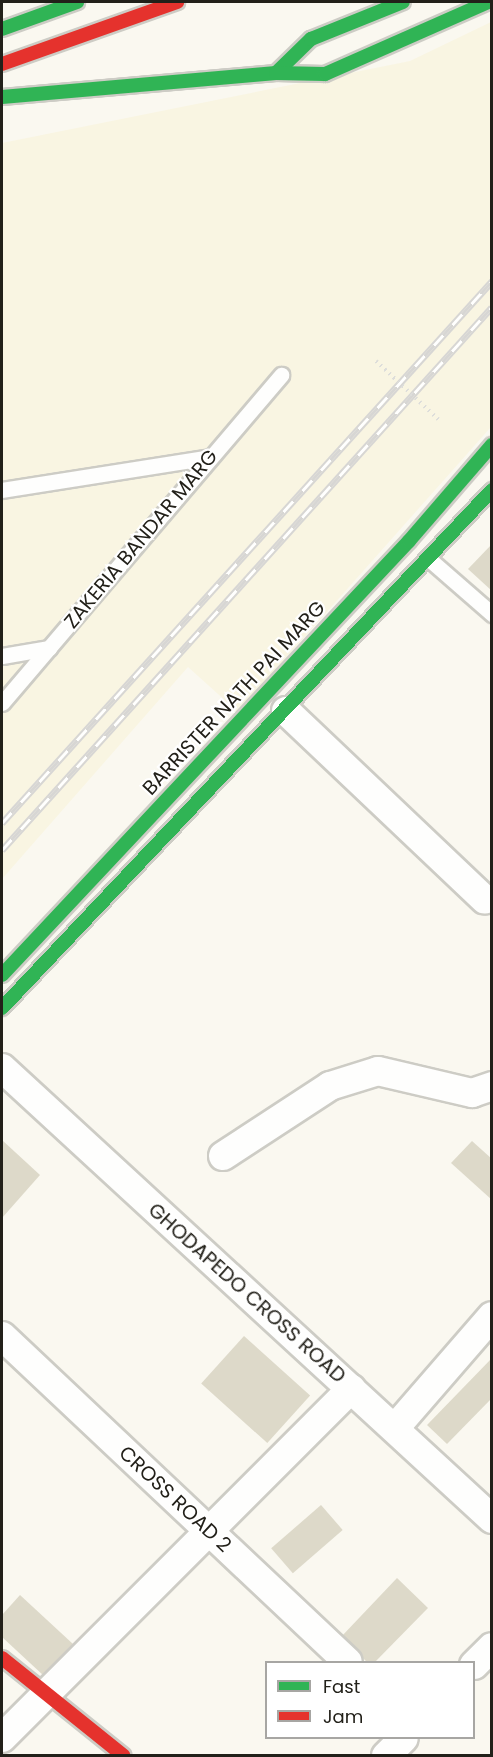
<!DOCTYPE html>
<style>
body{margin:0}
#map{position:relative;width:493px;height:1757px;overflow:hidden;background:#faf8f0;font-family:Poppins,sans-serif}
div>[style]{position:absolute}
.built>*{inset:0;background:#f9f5e2}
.building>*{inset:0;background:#ddd9c9;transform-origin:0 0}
.roads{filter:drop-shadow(2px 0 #cdccc5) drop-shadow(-2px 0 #cdccc5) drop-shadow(0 2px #cdccc5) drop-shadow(0 -2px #cdccc5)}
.lane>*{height:15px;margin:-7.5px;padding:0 7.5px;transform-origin:7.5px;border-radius:7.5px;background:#fefefd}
.street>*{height:28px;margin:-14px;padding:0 14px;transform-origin:14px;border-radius:14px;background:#fefefd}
.fast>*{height:14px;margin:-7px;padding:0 7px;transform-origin:7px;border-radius:7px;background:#30b455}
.jam>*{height:14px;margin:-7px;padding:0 7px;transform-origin:7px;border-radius:7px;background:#e5322d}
.rail>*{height:7px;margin-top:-3.5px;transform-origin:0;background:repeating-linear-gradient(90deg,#fff 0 14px,#d7d6d4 0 28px);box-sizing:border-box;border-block:2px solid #d7d6d4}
.path-bridge>*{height:4px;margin-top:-2px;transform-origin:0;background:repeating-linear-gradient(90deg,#ddddda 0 1.5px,transparent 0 6px)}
.bridges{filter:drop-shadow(2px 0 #cdccc5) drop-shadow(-2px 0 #cdccc5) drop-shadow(0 2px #cdccc5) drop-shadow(0 -2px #cdccc5)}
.fast-bridge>*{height:14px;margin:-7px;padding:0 7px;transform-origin:7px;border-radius:7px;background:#30b455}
span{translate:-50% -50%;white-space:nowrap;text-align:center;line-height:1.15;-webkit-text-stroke:4.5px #fff;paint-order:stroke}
.street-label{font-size:20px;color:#222019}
.frame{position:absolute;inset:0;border:3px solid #222019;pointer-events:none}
.legend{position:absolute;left:265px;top:1661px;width:210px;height:78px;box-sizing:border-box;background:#fff;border:2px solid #a7a6a3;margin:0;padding:8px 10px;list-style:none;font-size:18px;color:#222019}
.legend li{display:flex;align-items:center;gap:12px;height:30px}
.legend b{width:30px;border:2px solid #a7a6a3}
</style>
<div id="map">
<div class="built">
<div style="clip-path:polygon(491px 22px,491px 427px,238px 712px,188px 667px,2px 879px,2px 143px,410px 61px)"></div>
</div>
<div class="building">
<div style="clip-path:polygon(492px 544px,492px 591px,468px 569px)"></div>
<div style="clip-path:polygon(2px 1140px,40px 1175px,2px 1218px)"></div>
<div style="clip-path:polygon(472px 1141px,492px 1159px,492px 1200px,451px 1163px)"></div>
<div style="left:244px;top:1336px;width:89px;height:64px;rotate:42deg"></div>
<div style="clip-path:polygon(492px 1358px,492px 1398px,447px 1444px,427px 1425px)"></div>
<div style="left:321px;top:1505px;width:33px;height:66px;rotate:49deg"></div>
<div style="clip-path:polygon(397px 1578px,428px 1608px,375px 1662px,367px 1662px,341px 1637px)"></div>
<div style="clip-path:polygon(20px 1595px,73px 1644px,44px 1676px,2px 1637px,2px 1615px)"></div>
</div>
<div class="roads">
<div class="lane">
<div style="left:2px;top:490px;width:211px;rotate:-9deg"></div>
<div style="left:429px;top:559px;width:84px;rotate:41.1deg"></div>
<div style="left:2px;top:656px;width:48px;rotate:-9.7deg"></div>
<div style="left:2px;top:703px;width:431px;rotate:-49.6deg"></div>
</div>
<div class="street">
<div style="left:286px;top:711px;width:274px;rotate:43.5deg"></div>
<div style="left:2px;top:1068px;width:666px;rotate:42.63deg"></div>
<div style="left:223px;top:1156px;width:128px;rotate:-33.2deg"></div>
<div style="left:330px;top:1086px;width:50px;rotate:-17.4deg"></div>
<div style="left:378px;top:1071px;width:97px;rotate:13.2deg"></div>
<div style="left:472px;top:1093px;width:21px;rotate:-19deg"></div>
<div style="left:2px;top:1336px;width:475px;rotate:43.3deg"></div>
<div style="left:395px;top:1428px;width:148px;rotate:-49.1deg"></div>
<div style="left:474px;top:1665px;width:25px;rotate:-45deg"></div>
<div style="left:2px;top:1738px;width:494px;rotate:-45deg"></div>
<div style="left:386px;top:1756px;width:25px;rotate:-45deg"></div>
</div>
<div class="fast">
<div style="left:276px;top:73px;width:49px;rotate:-44.2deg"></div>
<div style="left:311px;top:39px;width:99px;rotate:-21.9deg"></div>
<div style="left:2px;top:97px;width:275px;rotate:-5deg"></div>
<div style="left:276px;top:73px;width:49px;rotate:1.2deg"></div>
<div style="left:325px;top:74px;width:178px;rotate:-23.8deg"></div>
<div style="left:2px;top:975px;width:595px;rotate:-46.84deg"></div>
<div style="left:409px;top:541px;width:127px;rotate:-49.2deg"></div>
<div style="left:2px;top:1008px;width:713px;rotate:-46.59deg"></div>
</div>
<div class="jam">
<div style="left:2px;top:64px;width:186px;rotate:-19.5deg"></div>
<div style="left:2px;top:1658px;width:156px;rotate:38.8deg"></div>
</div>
</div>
<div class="rail">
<div style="left:2px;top:823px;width:731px;rotate:-47.88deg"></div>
<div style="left:2px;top:850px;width:731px;rotate:-47.94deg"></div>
</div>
<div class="path-bridge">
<div style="left:376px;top:361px;width:86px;rotate:43.1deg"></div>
</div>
<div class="bridges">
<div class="fast-bridge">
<div style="left:2px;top:29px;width:80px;rotate:-19.8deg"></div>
</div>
</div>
<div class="street-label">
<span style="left:141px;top:539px;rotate:-50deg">ZAKERIA BANDAR MARG</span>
<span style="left:234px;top:698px;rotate:-47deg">BARRISTER NATH PAI MARG</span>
<span style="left:247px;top:1293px;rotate:42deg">GHODAPEDO CROSS ROAD</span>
<span style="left:175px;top:1499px;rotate:43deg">CROSS ROAD 2</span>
</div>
<div class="frame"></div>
<ul class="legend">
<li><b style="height:8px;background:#30b455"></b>Fast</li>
<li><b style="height:8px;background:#e5322d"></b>Jam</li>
</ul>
</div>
